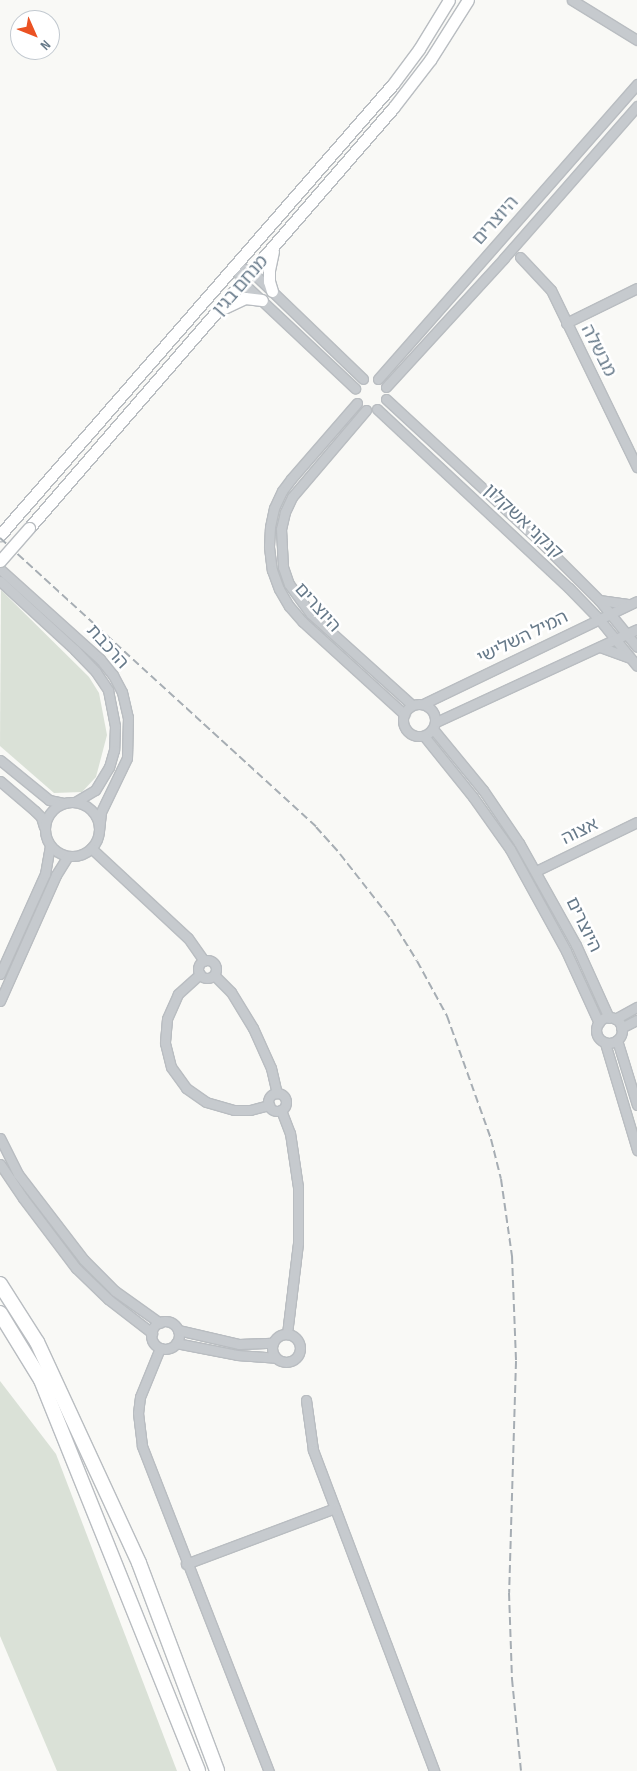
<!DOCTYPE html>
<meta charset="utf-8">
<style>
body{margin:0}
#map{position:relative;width:637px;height:1771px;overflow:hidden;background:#f9f9f6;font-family:"Sofia Sans Condensed","Noto Sans Hebrew",sans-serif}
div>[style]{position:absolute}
.green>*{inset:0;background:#dae1d7}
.roads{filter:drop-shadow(1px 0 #b9bdc1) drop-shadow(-1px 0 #b9bdc1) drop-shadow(0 1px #b9bdc1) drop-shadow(0 -1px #b9bdc1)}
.minor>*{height:9px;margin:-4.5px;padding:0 4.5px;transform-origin:4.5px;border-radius:4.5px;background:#c6cace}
.minor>.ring{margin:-4.5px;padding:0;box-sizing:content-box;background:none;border:9px solid #c6cace;border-radius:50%}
.major>*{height:11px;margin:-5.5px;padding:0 5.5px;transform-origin:5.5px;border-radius:5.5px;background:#fff}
.highway>*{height:14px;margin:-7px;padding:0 7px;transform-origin:7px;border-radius:7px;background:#fff}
.rail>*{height:2px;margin-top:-1px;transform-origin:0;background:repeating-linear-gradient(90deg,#a6adb3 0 8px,transparent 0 12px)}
.bridges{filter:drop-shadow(1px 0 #b9bdc1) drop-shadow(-1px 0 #b9bdc1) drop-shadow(0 1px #b9bdc1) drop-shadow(0 -1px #b9bdc1)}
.major-bridge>*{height:11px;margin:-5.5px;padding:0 5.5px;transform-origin:5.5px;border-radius:5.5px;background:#fff}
span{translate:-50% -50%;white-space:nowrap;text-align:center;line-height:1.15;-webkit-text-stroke:5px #fff;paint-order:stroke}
.street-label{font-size:18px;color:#667989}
.north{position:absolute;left:10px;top:10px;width:50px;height:50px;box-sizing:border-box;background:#fff;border:1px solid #c2c9d0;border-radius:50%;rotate:134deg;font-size:14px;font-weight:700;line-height:20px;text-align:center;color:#667989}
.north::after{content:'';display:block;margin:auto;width:18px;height:22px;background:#eb5223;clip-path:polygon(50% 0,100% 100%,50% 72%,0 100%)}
</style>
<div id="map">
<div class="green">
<div style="clip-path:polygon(1px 590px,89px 677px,99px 693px,107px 735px,96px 777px,82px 792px,54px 793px,0 746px)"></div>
<div style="clip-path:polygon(0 1381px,56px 1454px,177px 1771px,57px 1771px,0 1636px)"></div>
</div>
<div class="roads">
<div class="minor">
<div style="left:572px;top:0;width:76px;rotate:31.6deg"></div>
<div style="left:520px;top:257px;width:45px;rotate:46.8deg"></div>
<div style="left:551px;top:290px;width:197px;rotate:64.1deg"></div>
<div style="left:234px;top:265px;width:20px;rotate:63deg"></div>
<div style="left:243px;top:283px;width:154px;rotate:43.2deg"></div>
<div style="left:234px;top:265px;width:19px;rotate:21deg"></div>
<div style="left:252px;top:272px;width:154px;rotate:43.9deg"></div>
<div style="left:566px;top:323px;width:79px;rotate:-26.2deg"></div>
<div style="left:378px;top:379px;width:393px;rotate:-48.7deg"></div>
<div style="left:386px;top:387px;width:175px;rotate:-47.5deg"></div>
<div style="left:504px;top:258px;width:202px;rotate:-48.8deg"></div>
<div style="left:386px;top:399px;width:212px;rotate:42.7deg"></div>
<div style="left:542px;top:543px;width:81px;rotate:45deg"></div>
<div style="left:599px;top:600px;width:60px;rotate:51deg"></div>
<div style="left:357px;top:403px;width:101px;rotate:131deg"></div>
<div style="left:291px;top:479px;width:15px;rotate:127deg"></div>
<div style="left:282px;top:491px;width:19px;rotate:115deg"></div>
<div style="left:274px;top:508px;width:19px;rotate:102deg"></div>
<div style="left:270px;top:527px;width:20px;rotate:93deg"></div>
<div style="left:269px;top:547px;width:23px;rotate:83deg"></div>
<div style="left:272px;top:570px;width:20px;rotate:70deg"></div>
<div style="left:279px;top:589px;width:20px;rotate:60deg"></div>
<div style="left:289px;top:606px;width:21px;rotate:49deg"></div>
<div style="left:303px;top:622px;width:137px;rotate:42.3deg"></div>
<div style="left:377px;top:409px;width:262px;rotate:43deg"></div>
<div style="left:569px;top:588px;width:43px;rotate:45.9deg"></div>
<div style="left:599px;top:619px;width:60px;rotate:51deg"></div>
<div style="left:366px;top:410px;width:114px;rotate:130.4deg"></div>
<div style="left:292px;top:497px;width:17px;rotate:115deg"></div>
<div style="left:285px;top:512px;width:17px;rotate:103deg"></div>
<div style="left:281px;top:529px;width:38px;rotate:87deg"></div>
<div style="left:283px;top:567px;width:18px;rotate:71deg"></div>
<div style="left:289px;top:584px;width:37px;rotate:54deg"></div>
<div style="left:311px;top:614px;width:136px;rotate:42deg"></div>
<div style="left:0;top:569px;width:135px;rotate:42deg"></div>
<div style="left:100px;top:659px;width:21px;rotate:51deg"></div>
<div style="left:113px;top:675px;width:19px;rotate:62deg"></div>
<div style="left:122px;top:692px;width:26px;rotate:77deg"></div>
<div style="left:128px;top:717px;width:41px;rotate:91.4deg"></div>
<div style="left:127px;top:758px;width:60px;rotate:115.7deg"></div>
<div style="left:101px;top:812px;width:19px;rotate:96deg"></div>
<div style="left:0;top:581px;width:102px;rotate:42.6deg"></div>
<div style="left:75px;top:650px;width:30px;rotate:46deg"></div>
<div style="left:96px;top:672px;width:22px;rotate:56deg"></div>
<div style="left:108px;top:690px;width:37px;rotate:79deg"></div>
<div style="left:115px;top:726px;width:24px;rotate:92deg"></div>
<div style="left:114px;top:750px;width:18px;rotate:106deg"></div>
<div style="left:109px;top:767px;width:27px;rotate:121deg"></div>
<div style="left:95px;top:790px;width:23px;rotate:149deg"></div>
<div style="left:599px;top:600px;width:29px;rotate:8deg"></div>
<div style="left:600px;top:647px;width:30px;rotate:20deg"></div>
<div class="ring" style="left:403px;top:704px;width:23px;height:23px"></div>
<div style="left:423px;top:704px;width:237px;rotate:-25.7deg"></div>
<div style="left:436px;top:722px;width:221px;rotate:-24.8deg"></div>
<div style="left:433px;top:729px;width:79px;rotate:50.7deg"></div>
<div style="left:483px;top:790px;width:64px;rotate:55.8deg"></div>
<div style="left:519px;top:843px;width:117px;rotate:60.8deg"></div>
<div style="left:576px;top:945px;width:80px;rotate:65.7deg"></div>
<div style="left:424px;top:736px;width:78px;rotate:51.2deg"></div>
<div style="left:473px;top:797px;width:64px;rotate:54.6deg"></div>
<div style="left:510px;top:849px;width:116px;rotate:61.2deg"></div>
<div style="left:566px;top:951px;width:79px;rotate:65.4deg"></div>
<div style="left:0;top:760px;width:63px;rotate:39.2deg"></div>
<div style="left:49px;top:800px;width:16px;rotate:11deg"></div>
<div style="left:0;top:781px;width:46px;rotate:40.6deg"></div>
<div style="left:35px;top:811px;width:8px;rotate:45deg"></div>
<div style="left:41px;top:817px;width:10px;rotate:73deg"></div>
<div class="ring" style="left:45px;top:802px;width:45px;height:45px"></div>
<div style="left:91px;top:848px;width:132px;rotate:42.9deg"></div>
<div style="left:188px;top:938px;width:28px;rotate:55deg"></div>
<div style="left:536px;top:871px;width:112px;rotate:-25.9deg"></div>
<div class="ring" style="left:198px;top:960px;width:9px;height:9px"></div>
<div style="left:0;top:974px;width:110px;rotate:-65.8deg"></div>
<div style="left:45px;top:874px;width:28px;rotate:-80deg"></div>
<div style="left:200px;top:974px;width:30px;rotate:138deg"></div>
<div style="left:178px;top:994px;width:27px;rotate:114deg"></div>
<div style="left:167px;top:1019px;width:24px;rotate:95deg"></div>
<div style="left:165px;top:1043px;width:25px;rotate:76deg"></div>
<div style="left:171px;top:1067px;width:26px;rotate:54deg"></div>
<div style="left:186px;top:1088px;width:24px;rotate:35deg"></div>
<div style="left:206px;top:1102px;width:29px;rotate:16deg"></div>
<div style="left:234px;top:1110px;width:16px"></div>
<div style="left:250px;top:1110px;width:20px;rotate:-15deg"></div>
<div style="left:214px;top:975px;width:24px;rotate:45deg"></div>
<div style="left:231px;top:992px;width:42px;rotate:58.6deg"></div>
<div style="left:253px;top:1028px;width:44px;rotate:65.8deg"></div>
<div style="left:271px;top:1068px;width:26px;rotate:77deg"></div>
<div style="left:0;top:1001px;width:138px;rotate:-66deg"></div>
<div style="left:56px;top:875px;width:22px;rotate:-58deg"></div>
<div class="ring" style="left:596px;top:1017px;width:17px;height:17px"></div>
<div style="left:615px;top:1019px;width:25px;rotate:-29deg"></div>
<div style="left:621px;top:1028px;width:18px;rotate:-27deg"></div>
<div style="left:617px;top:1040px;width:68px;rotate:72.9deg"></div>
<div style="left:605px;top:1043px;width:112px;rotate:73.3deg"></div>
<div class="ring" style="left:268px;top:1093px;width:9px;height:9px"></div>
<div style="left:281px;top:1110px;width:25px;rotate:69deg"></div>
<div style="left:290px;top:1133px;width:55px;rotate:81.6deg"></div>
<div style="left:298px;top:1187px;width:56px;rotate:90deg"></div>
<div style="left:298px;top:1243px;width:92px;rotate:96.9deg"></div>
<div style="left:0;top:1138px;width:40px;rotate:63.4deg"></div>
<div style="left:18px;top:1174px;width:108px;rotate:52.5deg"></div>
<div style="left:84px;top:1260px;width:44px;rotate:45deg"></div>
<div style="left:115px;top:1291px;width:55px;rotate:35.4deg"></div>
<div style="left:0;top:1164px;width:41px;rotate:55.9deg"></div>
<div style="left:23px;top:1198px;width:88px;rotate:52.9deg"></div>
<div style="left:76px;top:1268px;width:45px;rotate:44.1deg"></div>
<div style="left:108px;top:1299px;width:56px;rotate:37.7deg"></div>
<div class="ring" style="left:151px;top:1321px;width:19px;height:19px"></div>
<div style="left:178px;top:1330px;width:63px;rotate:12.9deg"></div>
<div style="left:239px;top:1344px;width:34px;rotate:-2deg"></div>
<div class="ring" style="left:272px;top:1334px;width:19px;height:19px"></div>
<div style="left:176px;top:1343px;width:62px;rotate:11.1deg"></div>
<div style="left:237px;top:1355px;width:39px;rotate:4deg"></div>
<div style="left:160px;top:1348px;width:53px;rotate:112.2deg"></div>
<div style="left:140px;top:1397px;width:16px;rotate:97deg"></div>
<div style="left:138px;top:1413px;width:33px;rotate:83deg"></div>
<div style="left:142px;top:1446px;width:349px;rotate:68.7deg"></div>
<div style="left:306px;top:1400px;width:50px;rotate:82deg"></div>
<div style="left:313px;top:1450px;width:343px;rotate:69.3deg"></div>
<div style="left:186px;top:1564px;width:159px;rotate:-20.6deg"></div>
</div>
<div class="major">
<div style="left:272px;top:291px;width:10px;rotate:-107deg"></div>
<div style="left:269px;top:281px;width:11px;rotate:-90deg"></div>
<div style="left:269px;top:270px;width:19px;rotate:-78deg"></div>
<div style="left:226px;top:307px;width:21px;rotate:-25deg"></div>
<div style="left:245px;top:298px;width:17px;rotate:7deg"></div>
<div style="left:29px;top:528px;width:556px;rotate:-49.09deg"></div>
<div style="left:393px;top:108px;width:61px;rotate:-52.4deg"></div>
<div style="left:430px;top:60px;width:71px;rotate:-57.7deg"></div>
<div style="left:0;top:535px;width:598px;rotate:-48.93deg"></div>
<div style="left:393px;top:84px;width:44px;rotate:-53.4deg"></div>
<div style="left:419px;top:49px;width:57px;rotate:-58.5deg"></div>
</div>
<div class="highway">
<div style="left:0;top:1284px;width:69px;rotate:57.5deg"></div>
<div style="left:37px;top:1342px;width:243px;rotate:65.2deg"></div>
<div style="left:139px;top:1563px;width:222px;rotate:69.4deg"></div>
<div style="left:0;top:1313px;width:79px;rotate:58.5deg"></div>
<div style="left:41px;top:1380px;width:421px;rotate:68.1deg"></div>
</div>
</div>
<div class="rail">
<div style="left:0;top:538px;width:428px;rotate:42.4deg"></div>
<div style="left:316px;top:827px;width:36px;rotate:48deg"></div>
<div style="left:340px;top:854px;width:83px;rotate:51.9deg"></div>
<div style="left:391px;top:919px;width:49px;rotate:58.2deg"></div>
<div style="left:417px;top:961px;width:63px;rotate:61.4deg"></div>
<div style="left:447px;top:1016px;width:131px;rotate:70.3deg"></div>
<div style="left:491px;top:1139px;width:41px;rotate:76deg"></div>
<div style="left:501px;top:1179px;width:78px;rotate:81.9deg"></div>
<div style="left:512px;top:1256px;width:105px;rotate:87.8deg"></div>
<div style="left:516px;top:1361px;width:232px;rotate:91.7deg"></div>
<div style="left:509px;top:1593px;width:86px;rotate:88deg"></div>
<div style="left:512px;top:1679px;width:92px;rotate:84.4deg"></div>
</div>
<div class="bridges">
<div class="major-bridge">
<div style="left:0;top:561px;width:44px;rotate:-48.7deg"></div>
</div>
</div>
<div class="street-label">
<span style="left:496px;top:221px;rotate:-48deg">היוצרים</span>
<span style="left:241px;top:286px;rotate:-49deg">מנחם בגין</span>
<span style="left:598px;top:351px;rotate:63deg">מבשלה</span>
<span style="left:523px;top:522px;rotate:43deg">קנקני אשקלון</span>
<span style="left:317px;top:608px;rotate:48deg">היוצרים</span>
<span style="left:523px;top:638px;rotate:-26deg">המיל השלישי</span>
<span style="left:107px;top:647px;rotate:48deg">הרכבת</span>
<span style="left:580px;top:832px;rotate:-26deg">אצוה</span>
<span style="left:583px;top:925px;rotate:64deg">היוצרים</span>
</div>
<div class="north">N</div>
</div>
